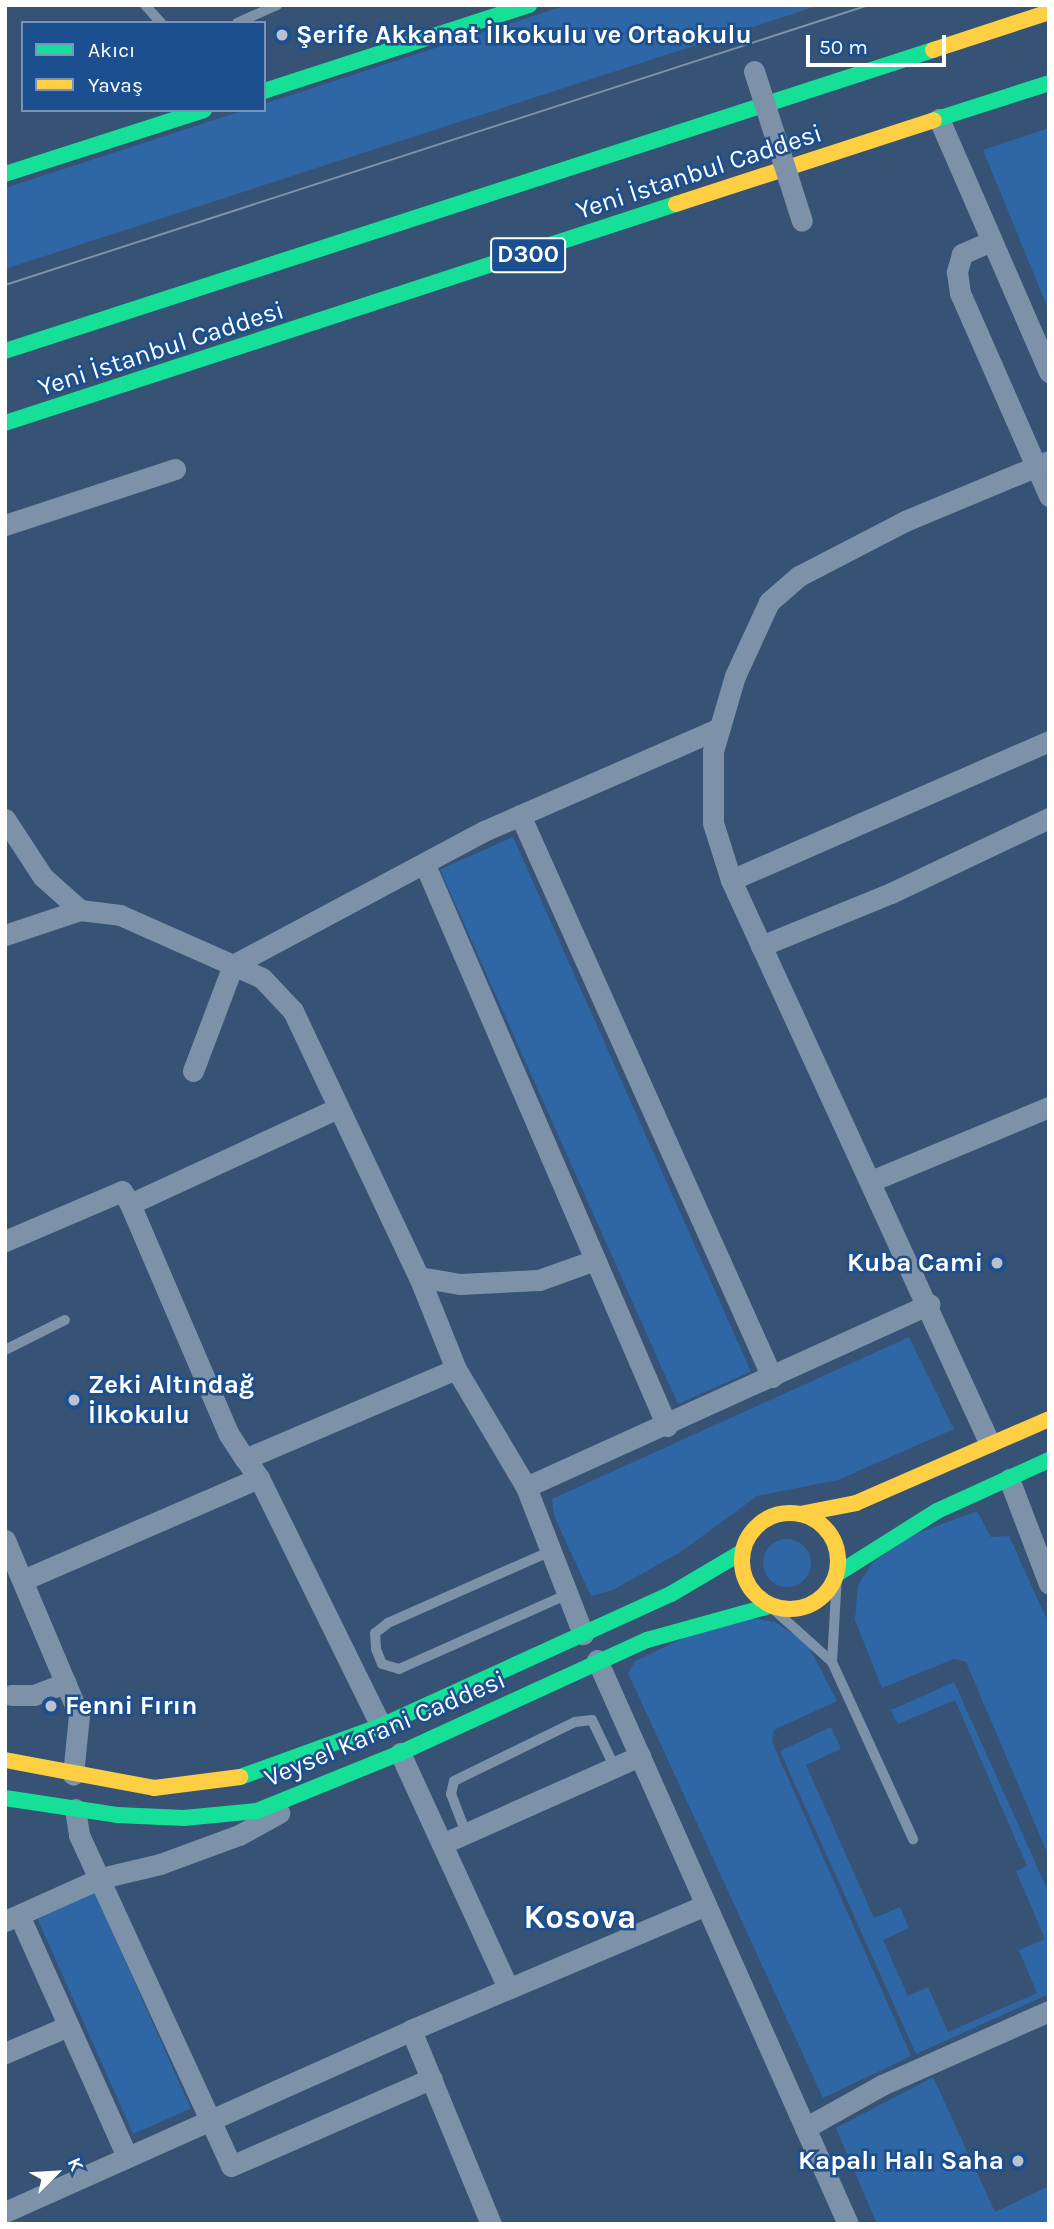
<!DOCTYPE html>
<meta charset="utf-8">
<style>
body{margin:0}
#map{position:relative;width:1054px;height:2229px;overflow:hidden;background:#365274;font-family:Karla,sans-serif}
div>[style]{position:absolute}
.green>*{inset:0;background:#2f66a5;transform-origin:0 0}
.round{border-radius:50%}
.lane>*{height:10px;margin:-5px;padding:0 5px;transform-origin:5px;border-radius:5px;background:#7d92a8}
.street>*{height:21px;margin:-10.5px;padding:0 10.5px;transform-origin:10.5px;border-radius:10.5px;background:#7d92a8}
.fast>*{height:16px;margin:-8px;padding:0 8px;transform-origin:8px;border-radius:8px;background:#16e098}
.slow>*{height:16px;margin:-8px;padding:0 8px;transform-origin:8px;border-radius:8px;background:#ffcf43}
.slow>.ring{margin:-8px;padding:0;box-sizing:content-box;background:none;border:16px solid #ffcf43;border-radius:50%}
.tram>*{height:2px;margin:-1px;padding:0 1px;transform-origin:1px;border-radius:1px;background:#7e92a7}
.street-bridge>*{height:21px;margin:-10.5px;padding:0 10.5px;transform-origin:10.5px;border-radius:10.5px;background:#7d92a8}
.dots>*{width:19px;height:19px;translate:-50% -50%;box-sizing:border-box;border:4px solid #1b4f8f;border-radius:50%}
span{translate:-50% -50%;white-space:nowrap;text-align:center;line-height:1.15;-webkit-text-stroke:5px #1b4f8f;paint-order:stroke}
.shield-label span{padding:2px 5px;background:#1b4f8f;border:2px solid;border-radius:5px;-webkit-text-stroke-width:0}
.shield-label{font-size:24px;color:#fff;font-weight:700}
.poi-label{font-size:26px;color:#fff;font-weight:700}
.left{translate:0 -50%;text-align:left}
.right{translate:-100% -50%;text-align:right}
.street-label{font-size:26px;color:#fff}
.district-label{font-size:33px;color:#fff;font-weight:700}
.frame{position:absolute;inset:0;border:7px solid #fff;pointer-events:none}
.legend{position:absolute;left:21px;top:21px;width:245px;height:91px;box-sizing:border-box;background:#1b4f8f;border:2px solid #7695bc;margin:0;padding:9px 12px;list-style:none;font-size:21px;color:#fff}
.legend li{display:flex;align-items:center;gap:14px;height:35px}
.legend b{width:35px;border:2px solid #7695bc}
.north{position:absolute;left:21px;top:2138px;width:70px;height:70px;-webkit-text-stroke:5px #1b4f8f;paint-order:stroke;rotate:66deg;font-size:19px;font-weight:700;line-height:28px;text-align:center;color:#fff}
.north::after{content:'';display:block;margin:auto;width:24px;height:32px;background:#fff;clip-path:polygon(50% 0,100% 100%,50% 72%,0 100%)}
.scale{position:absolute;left:806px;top:35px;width:140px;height:32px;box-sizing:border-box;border:4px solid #fff;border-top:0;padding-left:9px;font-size:21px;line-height:24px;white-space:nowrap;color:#fff;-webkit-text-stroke:5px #1b4f8f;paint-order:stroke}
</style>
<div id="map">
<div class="green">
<div style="clip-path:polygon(567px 5px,820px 5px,5px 269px,5px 188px,245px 110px,264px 110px,264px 104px)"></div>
<div style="clip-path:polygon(1049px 128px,1049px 311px,983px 150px)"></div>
<div style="left:513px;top:837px;width:585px;height:80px;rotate:66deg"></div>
<div style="clip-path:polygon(909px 1337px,954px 1429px,838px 1480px,757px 1496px,682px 1551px,613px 1590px,591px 1596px,554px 1516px,552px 1499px)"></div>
<div style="clip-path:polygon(977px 1511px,991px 1537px,1009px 1536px,1049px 1624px,1049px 1857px,966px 1662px,954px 1659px,882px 1688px,855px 1620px,858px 1585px,873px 1562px,913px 1535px)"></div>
<div class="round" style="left:763px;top:1539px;width:48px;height:48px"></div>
<div style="clip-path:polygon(751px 1618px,775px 1622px,807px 1643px,837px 1701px,774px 1730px,772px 1742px,911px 2056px,823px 2098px,628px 1673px,635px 1661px,690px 1635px)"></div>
<div style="clip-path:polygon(954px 1682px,1049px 1893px,1049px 1994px,916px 2054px,780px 1751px,831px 1727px,841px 1749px,806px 1765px,874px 1918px,900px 1907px,909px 1928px,883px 1940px,908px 1996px,928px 1987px,948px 2032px,1037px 1993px,1019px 1950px,1045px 1939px,1016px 1871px,1027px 1866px,955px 1700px,898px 1724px,891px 1710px)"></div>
<div style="left:94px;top:1891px;width:238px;height:63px;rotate:66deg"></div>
<div style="clip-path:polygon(933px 2077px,995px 2212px,1049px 2186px,1049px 2224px,877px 2224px,836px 2128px)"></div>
</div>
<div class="lane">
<div style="left:145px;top:5px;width:24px;rotate:48deg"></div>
<div style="left:237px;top:23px;width:44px;rotate:-24.2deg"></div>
<div style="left:5px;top:1350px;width:67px;rotate:-26.6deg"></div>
<div style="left:551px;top:1551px;width:178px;rotate:156.2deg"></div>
<div style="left:388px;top:1623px;width:16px;rotate:142deg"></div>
<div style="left:375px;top:1633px;width:16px;rotate:86deg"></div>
<div style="left:376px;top:1649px;width:16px;rotate:68deg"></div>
<div style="left:382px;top:1664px;width:18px;rotate:16deg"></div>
<div style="left:399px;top:1669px;width:185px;rotate:-23.9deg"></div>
<div style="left:771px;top:1607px;width:82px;rotate:42deg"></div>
<div style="left:832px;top:1662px;width:195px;rotate:65.4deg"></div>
<div style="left:832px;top:1662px;width:87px;rotate:-86.7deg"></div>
<div style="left:466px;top:1833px;width:42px;rotate:-111deg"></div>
<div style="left:451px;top:1794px;width:13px;rotate:-77deg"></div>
<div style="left:454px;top:1781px;width:135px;rotate:-26deg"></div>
<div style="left:575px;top:1722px;width:17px;rotate:-7deg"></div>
<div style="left:592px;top:1720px;width:53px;rotate:64.4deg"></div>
</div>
<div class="street">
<div style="left:939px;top:119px;width:276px;rotate:66.5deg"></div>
<div style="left:991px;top:241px;width:32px;rotate:156deg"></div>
<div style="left:962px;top:254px;width:19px;rotate:106deg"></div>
<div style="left:957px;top:272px;width:21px;rotate:82deg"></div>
<div style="left:960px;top:293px;width:222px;rotate:66.3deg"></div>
<div style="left:5px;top:525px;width:179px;rotate:-18.2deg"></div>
<div style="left:520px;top:815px;width:616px;rotate:65.85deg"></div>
<div style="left:5px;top:819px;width:69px;rotate:56.8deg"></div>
<div style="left:43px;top:877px;width:50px;rotate:41.7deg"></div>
<div style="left:425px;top:865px;width:611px;rotate:66.67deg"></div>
<div style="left:731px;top:880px;width:347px;rotate:-23.6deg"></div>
<div style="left:5px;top:935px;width:79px;rotate:-18.4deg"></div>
<div style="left:80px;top:910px;width:40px;rotate:7.1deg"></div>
<div style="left:120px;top:915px;width:155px;rotate:23.9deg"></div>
<div style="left:262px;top:978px;width:45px;rotate:46.8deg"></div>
<div style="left:293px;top:1011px;width:294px;rotate:64.7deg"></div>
<div style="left:419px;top:1277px;width:99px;rotate:68.1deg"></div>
<div style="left:456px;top:1369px;width:137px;rotate:59.3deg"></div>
<div style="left:526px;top:1487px;width:158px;rotate:68.8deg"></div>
<div style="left:761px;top:946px;width:140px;rotate:-22.2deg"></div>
<div style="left:891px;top:893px;width:175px;rotate:-25.4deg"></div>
<div style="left:193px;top:1071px;width:113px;rotate:-69.3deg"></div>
<div style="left:233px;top:965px;width:285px;rotate:-28.1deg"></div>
<div style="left:484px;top:831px;width:257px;rotate:-23.6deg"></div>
<div style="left:871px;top:1181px;width:193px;rotate:-22.6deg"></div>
<div style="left:130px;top:1204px;width:249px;rotate:66.8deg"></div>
<div style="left:228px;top:1433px;width:31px;rotate:57deg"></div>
<div style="left:5px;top:1241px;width:127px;rotate:-23.1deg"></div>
<div style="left:122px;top:1191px;width:15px;rotate:58deg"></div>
<div style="left:130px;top:1204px;width:229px;rotate:-24.8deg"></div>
<div style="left:419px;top:1277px;width:42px;rotate:9.7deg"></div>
<div style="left:460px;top:1284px;width:79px;rotate:-2.9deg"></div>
<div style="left:539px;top:1280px;width:59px;rotate:-19.7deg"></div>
<div style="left:989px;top:1442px;width:618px;rotate:-114.66deg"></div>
<div style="left:731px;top:880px;width:60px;rotate:-107.5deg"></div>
<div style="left:713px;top:823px;width:72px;rotate:-90deg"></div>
<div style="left:713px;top:751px;width:78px;rotate:-73.7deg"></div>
<div style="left:735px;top:676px;width:81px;rotate:-65.3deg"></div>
<div style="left:769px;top:602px;width:40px;rotate:-41deg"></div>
<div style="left:799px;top:576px;width:119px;rotate:-27.4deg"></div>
<div style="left:905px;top:521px;width:156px;rotate:-22.6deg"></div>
<div style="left:1009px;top:1479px;width:112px;rotate:69.1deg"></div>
<div style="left:526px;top:1487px;width:443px;rotate:-24.4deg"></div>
<div style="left:5px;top:1540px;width:190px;rotate:67.1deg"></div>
<div style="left:79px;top:1715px;width:60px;rotate:95.7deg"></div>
<div style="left:23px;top:1580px;width:257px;rotate:-23.4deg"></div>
<div style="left:597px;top:1660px;width:617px;rotate:66.01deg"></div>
<div style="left:11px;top:1695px;width:23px"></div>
<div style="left:34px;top:1695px;width:34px;rotate:-21deg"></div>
<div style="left:381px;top:1726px;width:276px;rotate:-116.2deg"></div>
<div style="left:259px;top:1478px;width:24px;rotate:-126deg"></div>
<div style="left:245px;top:1459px;width:229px;rotate:-23.1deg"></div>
<div style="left:400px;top:1753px;width:259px;rotate:65.3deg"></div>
<div style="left:75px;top:1809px;width:26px;rotate:81deg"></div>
<div style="left:79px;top:1835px;width:364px;rotate:65.3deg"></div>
<div style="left:231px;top:2166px;width:219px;rotate:-23.6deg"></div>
<div style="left:442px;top:1844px;width:217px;rotate:-24deg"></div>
<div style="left:19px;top:1915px;width:265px;rotate:65.9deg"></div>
<div style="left:5px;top:1921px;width:105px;rotate:-24.1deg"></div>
<div style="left:101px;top:1878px;width:61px;rotate:-13.3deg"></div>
<div style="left:160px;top:1864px;width:84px;rotate:-20.2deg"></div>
<div style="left:239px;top:1835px;width:46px;rotate:-28.8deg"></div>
<div style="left:411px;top:2030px;width:210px;rotate:67.6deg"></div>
<div style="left:5px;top:2053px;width:69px;rotate:-23.2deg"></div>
<div style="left:805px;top:2128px;width:88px;rotate:-29.2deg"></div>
<div style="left:882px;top:2085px;width:183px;rotate:-23.9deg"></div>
<div style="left:5px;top:2212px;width:445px;rotate:-24.1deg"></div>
<div style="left:411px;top:2030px;width:320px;rotate:-23deg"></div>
</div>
<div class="fast">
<div style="left:264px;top:91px;width:279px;rotate:-18deg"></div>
<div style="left:934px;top:120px;width:121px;rotate:-17.8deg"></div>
<div style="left:5px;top:174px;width:209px;rotate:-17.8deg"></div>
<div style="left:5px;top:351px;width:976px;rotate:-17.97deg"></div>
<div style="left:5px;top:423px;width:706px;rotate:-18.08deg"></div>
<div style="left:837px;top:1574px;width:118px;rotate:-32.2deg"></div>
<div style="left:937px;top:1511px;width:123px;rotate:-24.5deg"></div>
<div style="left:240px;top:1777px;width:150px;rotate:-19.9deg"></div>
<div style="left:381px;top:1726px;width:319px;rotate:-24.5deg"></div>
<div style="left:671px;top:1594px;width:82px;rotate:-30.6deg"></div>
<div style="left:5px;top:1798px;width:113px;rotate:8.6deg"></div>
<div style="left:117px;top:1815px;width:67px;rotate:2.6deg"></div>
<div style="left:184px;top:1818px;width:73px;rotate:-5.5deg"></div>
<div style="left:257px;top:1811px;width:154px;rotate:-22.1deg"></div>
<div style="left:400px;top:1753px;width:272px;rotate:-24.6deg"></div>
<div style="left:647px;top:1640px;width:128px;rotate:-15.5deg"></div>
</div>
<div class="slow">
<div style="left:933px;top:50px;width:122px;rotate:-18.1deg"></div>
<div style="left:676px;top:204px;width:271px;rotate:-18deg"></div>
<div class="ring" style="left:742px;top:1513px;width:80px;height:80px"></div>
<div style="left:800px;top:1514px;width:57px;rotate:-11.1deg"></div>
<div style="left:856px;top:1503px;width:210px;rotate:-23.5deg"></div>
<div style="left:5px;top:1760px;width:152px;rotate:10.6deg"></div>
<div style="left:154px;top:1788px;width:87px;rotate:-7.3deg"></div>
</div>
<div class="tram">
<div style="left:5px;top:285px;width:908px;rotate:-17.96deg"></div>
</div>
<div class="street-bridge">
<div style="left:754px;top:71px;width:157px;rotate:72.3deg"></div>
</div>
<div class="dots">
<div style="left:282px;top:35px;background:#b9c2ce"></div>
<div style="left:997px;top:1263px;background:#b9c2ce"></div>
<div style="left:74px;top:1400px;background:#b9c2ce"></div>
<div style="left:51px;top:1706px;background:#b9c2ce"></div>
<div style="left:1018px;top:2161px;background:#b9c2ce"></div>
</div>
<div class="shield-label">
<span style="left:528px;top:255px">D300</span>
</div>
<div class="poi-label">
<span class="left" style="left:296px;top:35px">Şerife Akkanat İlkokulu ve Ortaokulu</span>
<span class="right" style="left:983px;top:1263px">Kuba Cami</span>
<span class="left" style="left:88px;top:1400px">Zeki Altındağ<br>İlkokulu</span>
<span class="left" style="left:65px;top:1706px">Fenni Fırın</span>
<span class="right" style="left:1004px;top:2161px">Kapalı Halı Saha</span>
</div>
<div class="street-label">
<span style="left:699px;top:172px;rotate:-18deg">Yeni İstanbul Caddesi</span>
<span style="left:161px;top:349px;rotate:-18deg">Yeni İstanbul Caddesi</span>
<span style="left:385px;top:1729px;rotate:-23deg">Veysel Karani Caddesi</span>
</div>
<div class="district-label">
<span style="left:580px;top:1918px">Kosova</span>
</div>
<div class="frame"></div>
<ul class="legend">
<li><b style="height:9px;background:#16e098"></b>Akıcı</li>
<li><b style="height:9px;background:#ffcf43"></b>Yavaş</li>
</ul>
<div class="north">K</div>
<div class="scale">50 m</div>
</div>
